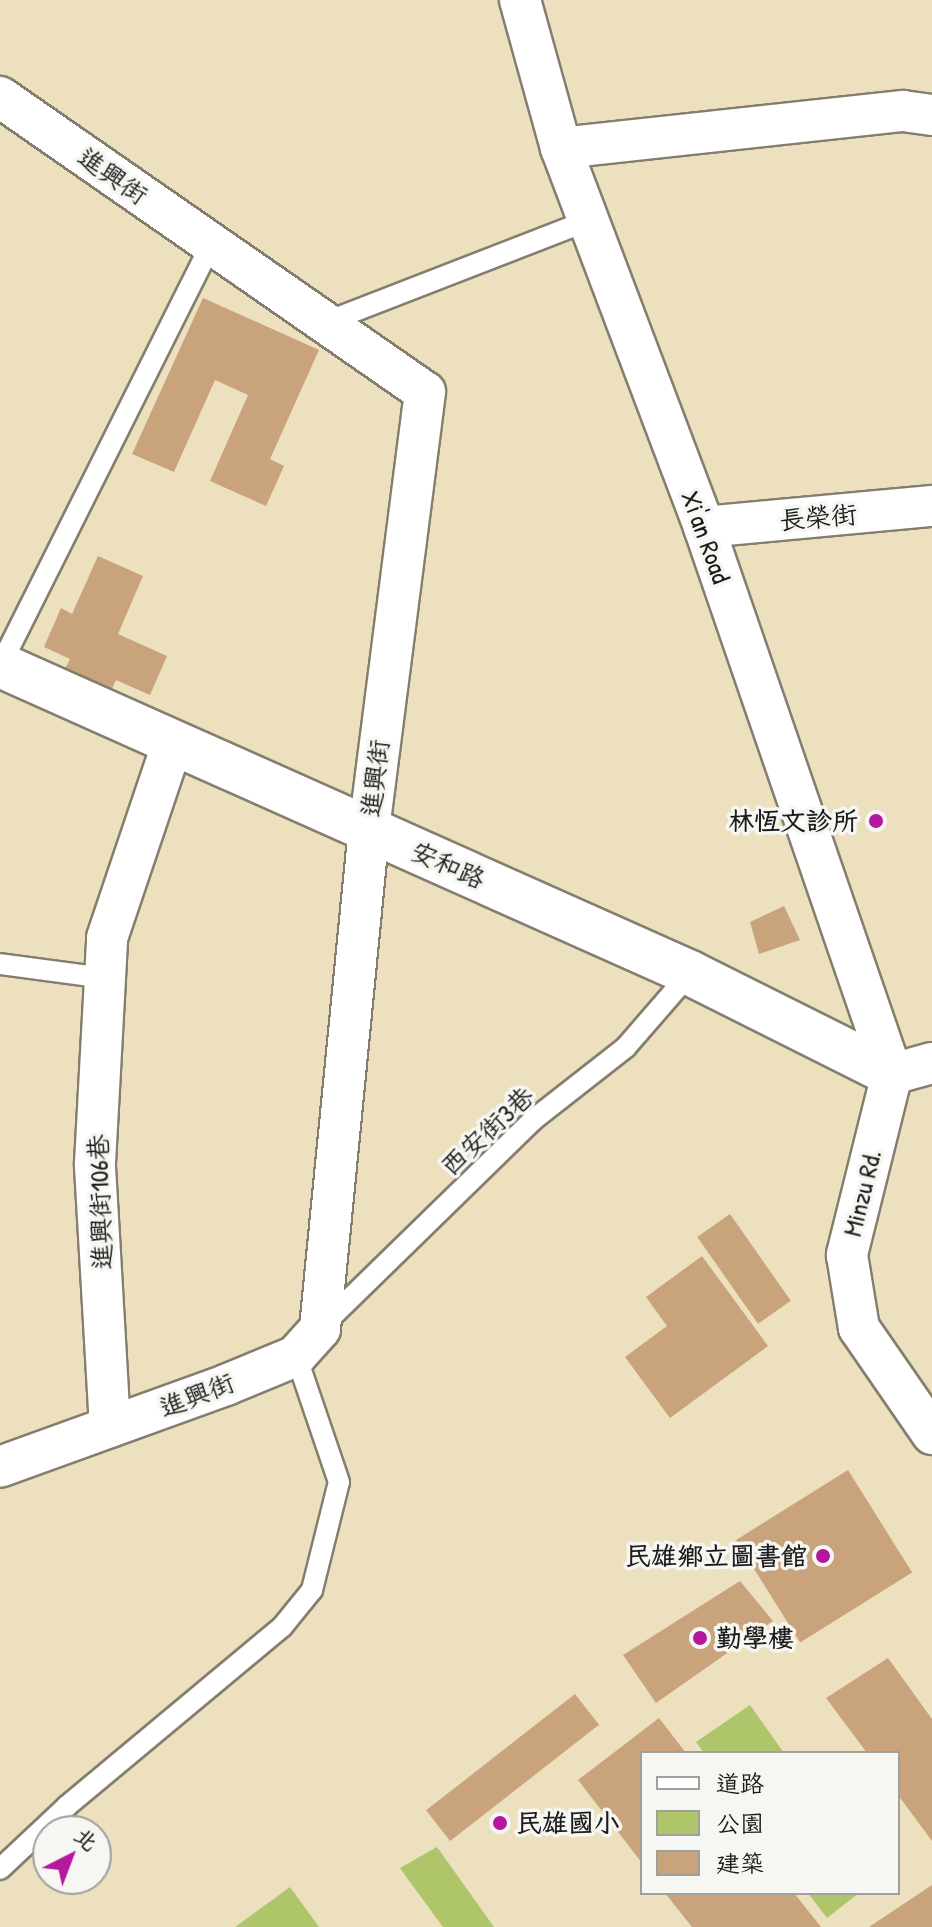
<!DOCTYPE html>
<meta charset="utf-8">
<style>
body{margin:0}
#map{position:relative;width:932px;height:1927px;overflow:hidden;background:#ede0bf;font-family:"Patrick Hand","LXGW WenKai TC",sans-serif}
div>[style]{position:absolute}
.green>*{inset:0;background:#afc56a}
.building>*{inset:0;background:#c8a37b;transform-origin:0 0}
.roads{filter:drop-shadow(2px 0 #847e6e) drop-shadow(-2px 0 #847e6e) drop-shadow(0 2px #847e6e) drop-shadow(0 -2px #847e6e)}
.service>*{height:20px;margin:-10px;padding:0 10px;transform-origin:10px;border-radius:10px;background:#fff}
.minor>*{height:40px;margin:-20px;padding:0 20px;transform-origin:20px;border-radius:20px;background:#fff}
.tertiary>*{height:44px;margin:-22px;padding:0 22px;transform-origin:22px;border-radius:22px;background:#fff}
.dots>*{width:22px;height:22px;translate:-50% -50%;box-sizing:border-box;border:4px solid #f6f6f2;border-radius:50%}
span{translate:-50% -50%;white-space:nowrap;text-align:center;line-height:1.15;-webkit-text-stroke:7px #f6f6f2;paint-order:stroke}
.street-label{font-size:26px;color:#1c1c1c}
.poi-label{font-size:26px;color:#1c1c1c;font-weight:700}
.right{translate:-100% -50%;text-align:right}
.left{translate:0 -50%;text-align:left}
.legend{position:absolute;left:640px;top:1751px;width:260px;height:144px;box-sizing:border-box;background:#f6f6f2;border:2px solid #9f9f9c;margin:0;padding:10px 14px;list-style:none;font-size:24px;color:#1c1c1c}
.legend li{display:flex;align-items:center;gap:16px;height:40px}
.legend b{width:40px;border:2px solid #9f9f9c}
.north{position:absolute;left:32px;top:1815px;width:80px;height:80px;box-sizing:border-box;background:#f6f6f2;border:2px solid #9f9f9c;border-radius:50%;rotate:42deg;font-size:22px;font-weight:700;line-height:32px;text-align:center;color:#1c1c1c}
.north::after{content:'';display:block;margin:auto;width:28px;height:36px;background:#b5179e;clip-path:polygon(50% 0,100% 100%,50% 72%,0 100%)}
</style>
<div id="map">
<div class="green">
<div style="clip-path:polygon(750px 1705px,784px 1753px,704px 1753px,696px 1742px)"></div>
<div style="clip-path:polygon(437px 1847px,494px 1927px,443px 1927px,407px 1878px,400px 1868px)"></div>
<div style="clip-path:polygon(290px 1887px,319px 1927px,235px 1927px)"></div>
<div style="clip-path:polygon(808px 1893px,859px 1893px,827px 1918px)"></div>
</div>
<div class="building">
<div style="clip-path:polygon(203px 298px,319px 350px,270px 459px,284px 466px,266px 506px,210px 481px,248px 395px,215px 380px,174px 472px,132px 454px)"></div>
<div style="clip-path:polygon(98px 556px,143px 576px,118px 634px,167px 656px,150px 695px,116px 680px,111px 691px,65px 669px,70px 659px,44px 647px,61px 608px,72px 614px)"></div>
<div style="clip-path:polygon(784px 906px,800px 940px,759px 954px,750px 922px)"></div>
<div style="left:730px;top:1214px;width:106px;height:40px;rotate:55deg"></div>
<div style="clip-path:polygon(702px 1256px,768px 1346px,670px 1418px,625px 1357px,667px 1326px,646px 1297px)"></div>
<div style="left:848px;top:1470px;width:121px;height:132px;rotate:58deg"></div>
<div style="clip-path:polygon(740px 1581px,773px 1621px,656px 1703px,623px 1655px)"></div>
<div style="clip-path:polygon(888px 1658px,932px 1719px,932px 1841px,898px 1795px,898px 1753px,867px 1753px,826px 1698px)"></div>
<div style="left:575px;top:1694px;width:39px;height:189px;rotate:52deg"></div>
<div style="clip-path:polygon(659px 1718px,686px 1753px,642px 1753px,642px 1863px,578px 1780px)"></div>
<div style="clip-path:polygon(932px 1885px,932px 1927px,869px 1927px)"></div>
<div style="clip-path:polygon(665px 1893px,794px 1893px,821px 1927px,692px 1927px)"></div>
</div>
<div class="roads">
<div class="service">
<div style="left:324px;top:323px;width:282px;rotate:-21.2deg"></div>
<div style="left:0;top:666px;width:472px;rotate:-63.4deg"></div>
<div style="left:0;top:964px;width:106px;rotate:7.6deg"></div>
<div style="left:324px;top:1324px;width:292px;rotate:-44.3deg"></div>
<div style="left:533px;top:1120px;width:118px;rotate:-38.1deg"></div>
<div style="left:626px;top:1047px;width:98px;rotate:-49.1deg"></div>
<div style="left:0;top:1869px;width:92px;rotate:-43.2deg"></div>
<div style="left:67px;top:1806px;width:280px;rotate:-39.8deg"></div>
<div style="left:282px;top:1627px;width:48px;rotate:-51deg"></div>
<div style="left:312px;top:1590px;width:111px;rotate:-76deg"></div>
<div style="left:339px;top:1482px;width:133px;rotate:-108.8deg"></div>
</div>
<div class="minor">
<div style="left:520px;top:0;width:154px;rotate:74.5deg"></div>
<div style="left:561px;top:148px;width:405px;rotate:69.3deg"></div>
<div style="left:704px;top:527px;width:578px;rotate:71.03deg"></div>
<div style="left:0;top:97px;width:517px;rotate:34.77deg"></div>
<div style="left:425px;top:392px;width:441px;rotate:97.3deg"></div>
<div style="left:369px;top:829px;width:502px;rotate:95.6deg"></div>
<div style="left:320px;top:1329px;width:36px;rotate:132deg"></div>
<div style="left:296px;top:1356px;width:76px;rotate:157.5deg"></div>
<div style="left:226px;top:1385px;width:240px;rotate:160.1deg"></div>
<div style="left:561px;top:148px;width:344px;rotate:-6.2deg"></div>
<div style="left:903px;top:111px;width:29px;rotate:8deg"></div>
<div style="left:704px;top:527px;width:229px;rotate:-5.3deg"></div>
<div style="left:892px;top:1074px;width:187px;rotate:104deg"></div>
<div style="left:847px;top:1255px;width:74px;rotate:80.7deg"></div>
<div style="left:859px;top:1328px;width:129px;rotate:55.4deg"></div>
<div style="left:892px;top:1074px;width:41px;rotate:-15.4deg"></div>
<div style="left:110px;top:1427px;width:264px;rotate:-93.3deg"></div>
<div style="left:95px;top:1163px;width:225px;rotate:-86.9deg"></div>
<div style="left:107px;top:938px;width:207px;rotate:-71.4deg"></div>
</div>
<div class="tertiary">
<div style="left:0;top:665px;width:756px;rotate:24.05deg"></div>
<div style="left:690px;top:973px;width:226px;rotate:26.6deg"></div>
</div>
</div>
<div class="dots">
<div style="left:876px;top:821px;background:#b5179e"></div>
<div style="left:823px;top:1556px;background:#b5179e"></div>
<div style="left:700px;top:1638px;background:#b5179e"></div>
<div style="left:500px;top:1823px;background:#b5179e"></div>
</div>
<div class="street-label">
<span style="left:113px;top:176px;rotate:35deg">進興街</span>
<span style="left:818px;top:517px;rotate:-5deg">長榮街</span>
<span style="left:706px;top:537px;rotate:70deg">Xi'an Road</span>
<span style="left:375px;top:778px;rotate:-83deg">進興街</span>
<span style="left:448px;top:865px;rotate:24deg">安和路</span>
<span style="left:487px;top:1131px;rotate:-43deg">西安街3巷</span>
<span style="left:862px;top:1193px;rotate:-76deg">Minzu Rd.</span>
<span style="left:100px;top:1202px;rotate:-92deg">進興街106巷</span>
<span style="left:197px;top:1395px;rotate:-21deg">進興街</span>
</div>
<div class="poi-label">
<span class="right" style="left:858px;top:821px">林恆文診所</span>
<span class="right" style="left:807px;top:1556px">民雄鄉立圖書館</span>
<span class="left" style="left:716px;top:1638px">勤學樓</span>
<span class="left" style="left:516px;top:1823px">民雄國小</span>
</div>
<ul class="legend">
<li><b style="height:10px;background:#fff"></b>道路</li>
<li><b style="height:22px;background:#afc56a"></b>公園</li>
<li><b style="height:22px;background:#c8a37b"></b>建築</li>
</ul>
<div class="north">北</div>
</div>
